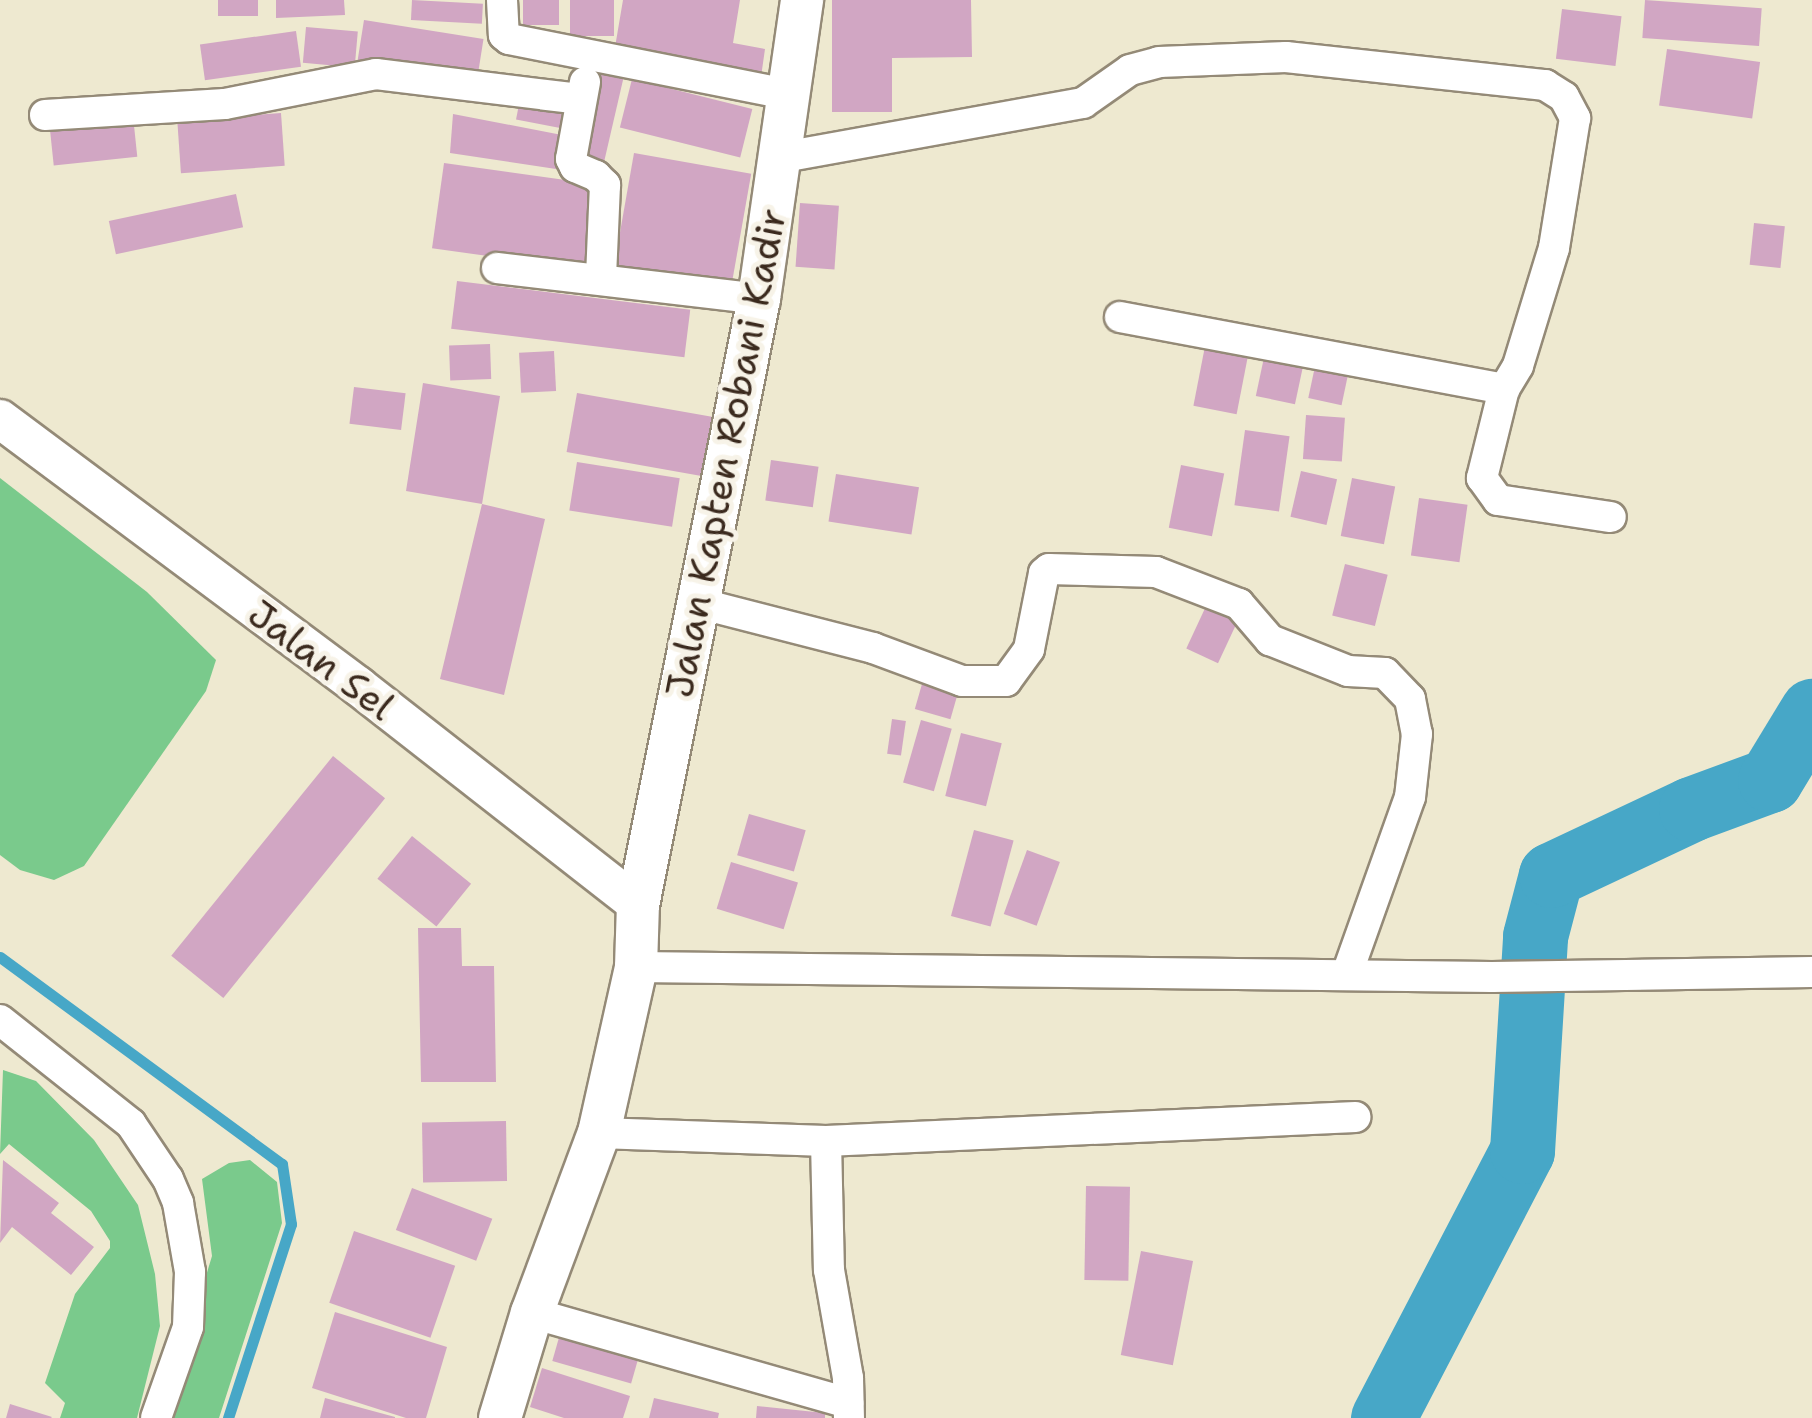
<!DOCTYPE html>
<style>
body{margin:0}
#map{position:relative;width:1812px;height:1418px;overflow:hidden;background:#eee9d0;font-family:"Shantell Sans",sans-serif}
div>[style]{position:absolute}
.green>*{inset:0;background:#7aca8c}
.stream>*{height:11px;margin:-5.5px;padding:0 5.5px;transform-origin:5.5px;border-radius:5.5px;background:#47a7c7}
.river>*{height:65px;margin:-32.5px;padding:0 32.5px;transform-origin:32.5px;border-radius:32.5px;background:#47a7c7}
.building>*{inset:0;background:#d1a6c3;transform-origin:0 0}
.roads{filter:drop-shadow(2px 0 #948a77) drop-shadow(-2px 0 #948a77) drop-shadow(0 2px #948a77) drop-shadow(0 -2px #948a77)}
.minor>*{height:30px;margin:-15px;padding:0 15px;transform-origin:15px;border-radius:15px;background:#fff}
.tertiary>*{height:38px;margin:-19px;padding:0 19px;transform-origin:19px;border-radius:19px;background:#fff}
.secondary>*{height:42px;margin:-21px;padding:0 21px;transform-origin:21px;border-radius:21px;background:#fff}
span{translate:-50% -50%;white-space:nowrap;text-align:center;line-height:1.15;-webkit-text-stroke:10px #f7f3e8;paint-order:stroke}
.street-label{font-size:38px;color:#3b2a1e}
</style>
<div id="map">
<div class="green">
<div style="clip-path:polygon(0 478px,147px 592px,216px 660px,206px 691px,84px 866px,54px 880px,20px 870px,0 855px)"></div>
<div style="clip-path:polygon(3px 1070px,36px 1081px,94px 1140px,138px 1205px,155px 1274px,160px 1326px,137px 1418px,60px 1418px,65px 1403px,45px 1383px,75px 1294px,110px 1248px,110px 1241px,91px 1211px,9px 1144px,0 1154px)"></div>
<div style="clip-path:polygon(250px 1160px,277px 1182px,282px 1223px,219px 1418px,163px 1418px,212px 1256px,202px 1179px,229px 1163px)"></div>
</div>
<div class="stream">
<div style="left:0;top:957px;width:350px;rotate:36.3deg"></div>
<div style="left:282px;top:1164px;width:61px;rotate:81.5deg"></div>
<div style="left:291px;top:1224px;width:204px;rotate:108deg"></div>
</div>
<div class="river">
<div style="left:1383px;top:1418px;width:301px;rotate:-62.5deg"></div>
<div style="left:1522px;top:1151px;width:215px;rotate:-86.5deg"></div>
<div style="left:1535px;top:936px;width:63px;rotate:-75.3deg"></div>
<div style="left:1551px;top:875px;width:155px;rotate:-25.2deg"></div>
<div style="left:1691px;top:809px;width:84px;rotate:-20.2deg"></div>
<div style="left:1770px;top:780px;width:81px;rotate:-58.7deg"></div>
</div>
<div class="building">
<div style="left:218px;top:0;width:40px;height:16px"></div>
<div style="clip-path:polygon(276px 0,344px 0,345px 15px,276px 18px)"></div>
<div style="left:412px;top:0;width:71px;height:20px;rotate:3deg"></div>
<div style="left:523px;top:0;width:36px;height:25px"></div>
<div style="left:570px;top:0;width:44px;height:36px"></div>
<div style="clip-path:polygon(623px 0,740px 0,733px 43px,765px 49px,760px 84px,613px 59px)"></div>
<div style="clip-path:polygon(832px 0,971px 0,972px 57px,892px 58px,892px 112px,832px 112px)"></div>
<div style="left:1645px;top:0;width:117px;height:38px;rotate:4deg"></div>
<div style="left:1562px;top:9px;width:60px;height:50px;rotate:7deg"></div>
<div style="left:364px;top:20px;width:121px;height:46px;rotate:9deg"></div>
<div style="left:306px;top:27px;width:52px;height:36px;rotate:5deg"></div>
<div style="left:296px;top:31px;width:36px;height:97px;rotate:82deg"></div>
<div style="left:1667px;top:49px;width:94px;height:57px;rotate:8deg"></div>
<div style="left:592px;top:72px;width:32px;height:84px;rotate:13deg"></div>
<div style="left:632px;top:79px;width:124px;height:50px;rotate:14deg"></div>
<div style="left:521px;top:94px;width:49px;height:26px;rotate:11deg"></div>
<div style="left:281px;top:113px;width:53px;height:104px;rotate:86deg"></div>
<div style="clip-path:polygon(453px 114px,562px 135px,556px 169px,450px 153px)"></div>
<div style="left:133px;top:116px;width:41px;height:84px;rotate:84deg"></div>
<div style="left:634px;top:153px;width:119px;height:118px;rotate:10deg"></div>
<div style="left:444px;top:163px;width:157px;height:86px;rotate:8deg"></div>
<div style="left:236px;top:194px;width:34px;height:130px;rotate:78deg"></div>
<div style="left:800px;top:203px;width:39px;height:64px;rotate:4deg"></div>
<div style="left:1754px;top:223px;width:31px;height:42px;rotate:6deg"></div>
<div style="left:457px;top:281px;width:235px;height:48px;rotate:7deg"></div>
<div style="left:1206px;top:341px;width:44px;height:66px;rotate:11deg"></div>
<div style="left:490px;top:344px;width:35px;height:41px;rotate:88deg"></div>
<div style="left:1266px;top:348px;width:40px;height:49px;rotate:12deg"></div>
<div style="left:554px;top:351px;width:40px;height:35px;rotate:87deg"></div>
<div style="left:1317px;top:357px;width:34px;height:42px;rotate:12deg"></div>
<div style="clip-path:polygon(423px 383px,500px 396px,482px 504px,545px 519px,504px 695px,440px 679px,482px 504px,406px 491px)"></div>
<div style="left:354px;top:387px;width:52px;height:37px;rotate:7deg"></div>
<div style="left:577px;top:393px;width:137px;height:60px;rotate:10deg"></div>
<div style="left:1306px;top:415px;width:39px;height:44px;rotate:4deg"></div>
<div style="left:1245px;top:430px;width:45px;height:76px;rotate:8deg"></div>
<div style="left:771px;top:460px;width:48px;height:41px;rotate:8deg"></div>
<div style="left:577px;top:462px;width:104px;height:49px;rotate:9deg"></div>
<div style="left:1181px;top:465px;width:44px;height:64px;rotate:11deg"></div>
<div style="left:1301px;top:471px;width:37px;height:47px;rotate:13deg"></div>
<div style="left:836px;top:474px;width:84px;height:48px;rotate:9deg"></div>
<div style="left:1352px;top:478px;width:44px;height:59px;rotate:11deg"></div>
<div style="left:1419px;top:498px;width:49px;height:58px;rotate:8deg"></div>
<div style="left:1345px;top:564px;width:44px;height:53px;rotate:14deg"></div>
<div style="left:1207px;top:604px;width:35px;height:49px;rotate:25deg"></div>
<div style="left:922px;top:684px;width:37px;height:26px;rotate:16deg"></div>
<div style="left:892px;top:719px;width:14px;height:35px;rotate:8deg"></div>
<div style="left:921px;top:720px;width:32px;height:65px;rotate:16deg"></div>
<div style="left:961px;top:733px;width:42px;height:65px;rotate:14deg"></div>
<div style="left:333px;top:756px;width:67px;height:257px;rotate:39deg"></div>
<div style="left:749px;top:814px;width:59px;height:43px;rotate:16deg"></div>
<div style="left:974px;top:830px;width:41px;height:89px;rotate:15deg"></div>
<div style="left:412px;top:836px;width:76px;height:55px;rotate:39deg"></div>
<div style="left:1027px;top:850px;width:35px;height:68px;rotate:20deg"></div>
<div style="left:731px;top:862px;width:70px;height:49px;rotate:17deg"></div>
<div style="clip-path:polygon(418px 928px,461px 928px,462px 966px,494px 966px,496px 1082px,421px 1082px)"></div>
<div style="left:506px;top:1121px;width:60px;height:84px;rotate:89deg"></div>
<div style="clip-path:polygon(3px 1160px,59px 1203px,51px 1213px,94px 1247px,71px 1275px,12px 1227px,0 1243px)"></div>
<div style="left:1086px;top:1186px;width:44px;height:94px;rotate:1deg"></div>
<div style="left:412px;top:1188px;width:86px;height:45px;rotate:21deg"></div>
<div style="left:354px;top:1231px;width:107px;height:76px;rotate:19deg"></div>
<div style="left:1141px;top:1251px;width:53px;height:106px;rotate:11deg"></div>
<div style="clip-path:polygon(335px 1312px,447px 1347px,426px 1418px,406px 1418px,312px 1388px)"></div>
<div style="left:560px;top:1334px;width:82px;height:28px;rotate:16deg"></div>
<div style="clip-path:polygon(542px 1368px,630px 1396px,623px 1418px,564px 1418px,530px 1407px)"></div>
<div style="clip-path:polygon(325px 1398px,395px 1417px,395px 1418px,320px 1418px)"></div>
<div style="clip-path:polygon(654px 1398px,719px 1413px,718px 1418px,649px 1418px)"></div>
<div style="clip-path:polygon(10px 1404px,52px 1417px,51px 1418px,6px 1418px)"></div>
<div style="clip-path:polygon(757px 1406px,825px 1413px,825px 1418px,756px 1418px)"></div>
</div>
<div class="roads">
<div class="minor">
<div style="left:502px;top:0;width:35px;rotate:87deg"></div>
<div style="left:504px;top:35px;width:6px;rotate:39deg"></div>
<div style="left:509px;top:39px;width:288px;rotate:11.2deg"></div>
<div style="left:585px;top:82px;width:78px;rotate:100.3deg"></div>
<div style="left:571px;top:159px;width:9px;rotate:63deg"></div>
<div style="left:575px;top:167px;width:23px;rotate:23deg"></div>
<div style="left:596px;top:176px;width:13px;rotate:45deg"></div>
<div style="left:605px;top:185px;width:92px;rotate:92.5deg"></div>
<div style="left:45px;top:115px;width:180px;rotate:-3.5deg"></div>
<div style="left:225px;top:104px;width:154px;rotate:-11.2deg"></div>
<div style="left:376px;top:74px;width:205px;rotate:7deg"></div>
<div style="left:783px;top:157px;width:305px;rotate:-10.2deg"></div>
<div style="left:1083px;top:103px;width:57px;rotate:-35.1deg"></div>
<div style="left:1130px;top:70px;width:30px;rotate:-15deg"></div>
<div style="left:1159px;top:62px;width:127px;rotate:-2.3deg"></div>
<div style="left:1286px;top:57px;width:261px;rotate:6.2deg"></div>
<div style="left:1545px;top:85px;width:22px;rotate:32deg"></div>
<div style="left:1564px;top:97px;width:24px;rotate:62deg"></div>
<div style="left:1575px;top:118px;width:132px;rotate:99.2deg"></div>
<div style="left:1554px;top:248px;width:123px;rotate:107deg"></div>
<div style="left:1518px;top:366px;width:27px;rotate:121deg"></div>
<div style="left:1504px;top:389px;width:92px;rotate:103.9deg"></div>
<div style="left:1482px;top:478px;width:27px;rotate:54deg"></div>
<div style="left:1498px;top:500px;width:114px;rotate:8.6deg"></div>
<div style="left:497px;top:268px;width:264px;rotate:6.7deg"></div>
<div style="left:1120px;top:317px;width:391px;rotate:10.6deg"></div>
<div style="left:698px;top:603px;width:181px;rotate:14.4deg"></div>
<div style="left:873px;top:648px;width:95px;rotate:20.3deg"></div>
<div style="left:962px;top:681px;width:44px"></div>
<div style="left:1006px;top:681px;width:39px;rotate:-54deg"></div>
<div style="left:1029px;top:649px;width:77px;rotate:-78.8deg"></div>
<div style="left:1044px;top:573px;width:6px;rotate:-39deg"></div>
<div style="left:1049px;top:569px;width:107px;rotate:1.6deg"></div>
<div style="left:1156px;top:572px;width:89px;rotate:21.1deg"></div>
<div style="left:1239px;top:604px;width:48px;rotate:49.3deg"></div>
<div style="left:1270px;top:640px;width:84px;rotate:21.7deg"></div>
<div style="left:1348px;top:671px;width:37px;rotate:3deg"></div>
<div style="left:1385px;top:673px;width:36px;rotate:46deg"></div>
<div style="left:1410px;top:699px;width:36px;rotate:79deg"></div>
<div style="left:1417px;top:734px;width:63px;rotate:96.3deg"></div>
<div style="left:1410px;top:797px;width:188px;rotate:109.6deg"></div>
<div style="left:636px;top:967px;width:856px;rotate:0.67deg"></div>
<div style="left:1492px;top:977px;width:320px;rotate:-0.9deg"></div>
<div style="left:0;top:1020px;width:167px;rotate:38.4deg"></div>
<div style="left:131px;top:1124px;width:66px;rotate:56.1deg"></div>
<div style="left:168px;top:1179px;width:26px;rotate:67deg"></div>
<div style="left:178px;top:1203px;width:70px;rotate:80.1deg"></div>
<div style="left:190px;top:1272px;width:55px;rotate:92.1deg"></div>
<div style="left:188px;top:1327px;width:96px;rotate:109.4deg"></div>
<div style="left:599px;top:1133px;width:227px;rotate:2deg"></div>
<div style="left:826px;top:1141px;width:530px;rotate:-2.6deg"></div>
<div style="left:826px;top:1141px;width:129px;rotate:88.7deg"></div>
<div style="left:829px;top:1270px;width:110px;rotate:80deg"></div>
<div style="left:848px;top:1378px;width:40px;rotate:88.6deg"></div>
<div style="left:532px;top:1313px;width:329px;rotate:15.9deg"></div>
</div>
<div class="tertiary">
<div style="left:0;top:419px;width:447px;rotate:36.7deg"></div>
<div style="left:358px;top:686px;width:355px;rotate:38deg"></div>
</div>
<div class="secondary">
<div style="left:500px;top:1418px;width:110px;rotate:-73.1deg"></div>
<div style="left:532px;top:1313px;width:192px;rotate:-69.6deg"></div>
<div style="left:599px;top:1133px;width:170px;rotate:-77.4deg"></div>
<div style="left:636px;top:967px;width:62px;rotate:-88.2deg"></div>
<div style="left:638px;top:905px;width:618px;rotate:-78.71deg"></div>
<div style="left:759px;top:299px;width:302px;rotate:-81.8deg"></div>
</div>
</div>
<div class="street-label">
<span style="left:726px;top:453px;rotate:-79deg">Jalan Kapten Robani Kadir</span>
<span style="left:321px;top:660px;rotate:37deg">Jalan Sel</span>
</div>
</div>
